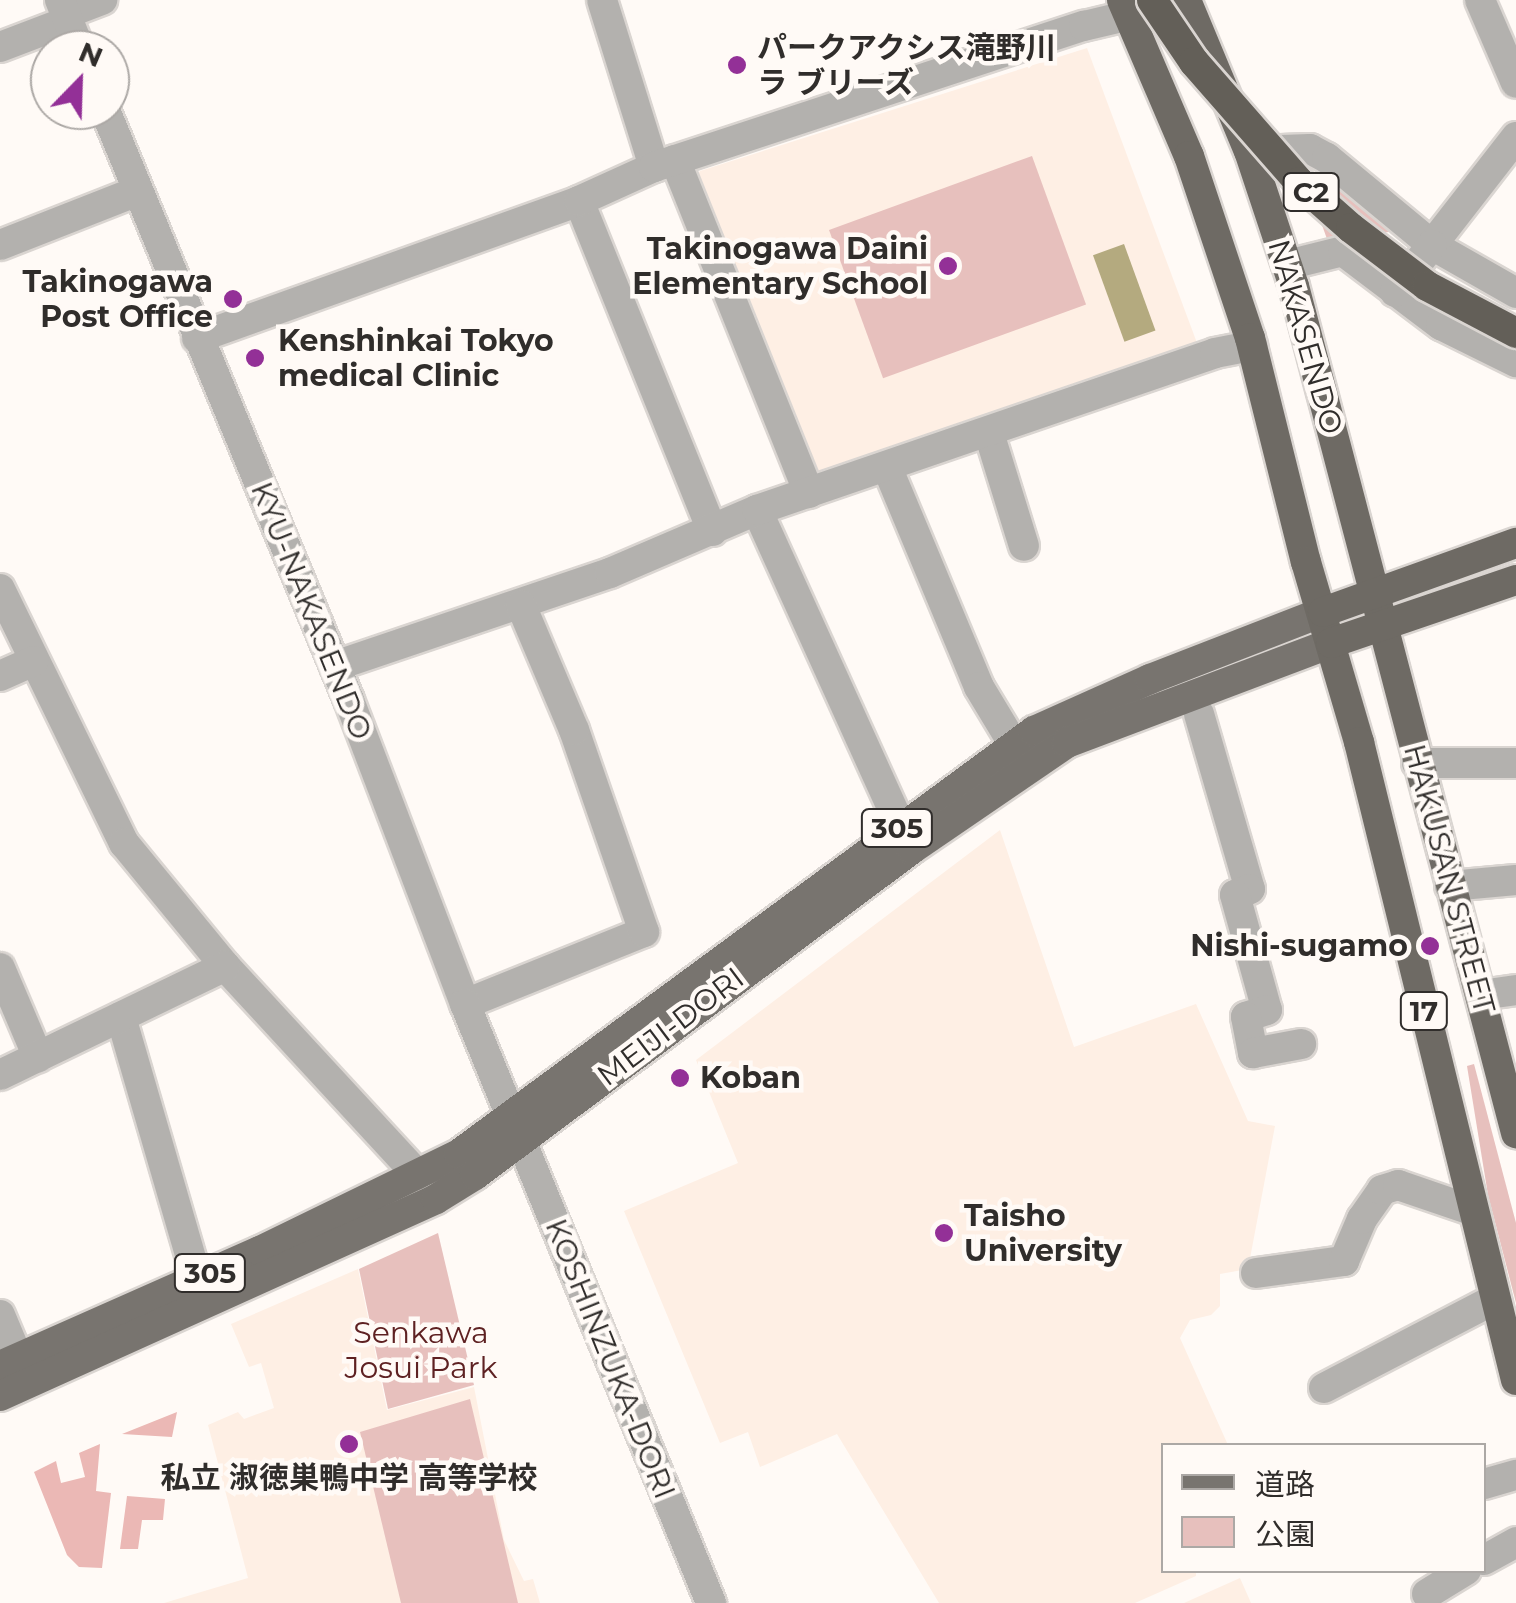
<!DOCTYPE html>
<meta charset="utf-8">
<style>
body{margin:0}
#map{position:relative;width:1516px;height:1603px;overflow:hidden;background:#fffaf6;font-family:Montserrat,"Noto Sans JP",sans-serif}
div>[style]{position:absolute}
.built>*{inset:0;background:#feefe4}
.green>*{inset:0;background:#e7c0bd;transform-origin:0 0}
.forest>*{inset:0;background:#ebb8b5}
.water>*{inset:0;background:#b4aa7f;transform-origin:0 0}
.roads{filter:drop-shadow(2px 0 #dad5d1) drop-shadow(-2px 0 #dad5d1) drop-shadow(0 2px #dad5d1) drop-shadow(0 -2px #dad5d1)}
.minor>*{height:30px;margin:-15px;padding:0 15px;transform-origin:15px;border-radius:15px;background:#b3b1ae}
.tertiary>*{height:30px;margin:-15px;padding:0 15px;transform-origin:15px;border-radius:15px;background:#b3b1ae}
.primary>*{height:30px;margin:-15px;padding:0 15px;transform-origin:15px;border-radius:15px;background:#78746f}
.trunk>*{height:30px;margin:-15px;padding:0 15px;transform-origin:15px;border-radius:15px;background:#6e6a64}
.bridges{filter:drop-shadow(2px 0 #dad5d1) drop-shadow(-2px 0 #dad5d1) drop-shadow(0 2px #dad5d1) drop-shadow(0 -2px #dad5d1)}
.motorway-bridge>*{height:30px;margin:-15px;padding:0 15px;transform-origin:15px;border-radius:15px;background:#635f58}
.dots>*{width:28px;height:28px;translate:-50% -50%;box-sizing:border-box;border:5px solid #fffaf6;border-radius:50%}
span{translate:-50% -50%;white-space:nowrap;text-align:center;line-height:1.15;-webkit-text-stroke:9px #fffaf6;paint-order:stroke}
.shield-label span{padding:2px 8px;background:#fffaf6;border:2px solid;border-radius:8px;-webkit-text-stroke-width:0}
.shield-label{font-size:28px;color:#302d2b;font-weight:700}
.poi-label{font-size:30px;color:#302d2b;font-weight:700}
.left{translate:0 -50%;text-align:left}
.right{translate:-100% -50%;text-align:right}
.street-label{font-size:30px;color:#302d2b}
.park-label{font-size:30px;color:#5e2122}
.legend{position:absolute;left:1161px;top:1443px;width:325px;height:130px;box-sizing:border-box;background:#fffaf6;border:2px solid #aca8a5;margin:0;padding:12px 18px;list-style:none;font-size:30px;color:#302d2b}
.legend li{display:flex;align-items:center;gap:20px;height:50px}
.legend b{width:50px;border:2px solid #aca8a5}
.north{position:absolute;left:30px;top:30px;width:100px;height:100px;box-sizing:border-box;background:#fffaf6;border:2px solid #aca8a5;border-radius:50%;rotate:23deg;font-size:28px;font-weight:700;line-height:40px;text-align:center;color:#302d2b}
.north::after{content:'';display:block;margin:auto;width:35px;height:45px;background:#933097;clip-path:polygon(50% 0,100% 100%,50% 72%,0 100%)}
</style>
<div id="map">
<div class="built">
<div style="clip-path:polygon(1087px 48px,1200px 351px,826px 481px,812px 472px,693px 180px,700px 171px)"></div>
<div style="clip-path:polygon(1000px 830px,1074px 1047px,1196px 1004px,1248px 1121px,1275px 1126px,1248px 1269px,1220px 1274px,1220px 1306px,1211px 1315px,1190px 1320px,1180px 1338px,1228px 1445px,1164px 1446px,1164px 1570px,1196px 1571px,1196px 1576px,1135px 1603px,939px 1603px,837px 1434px,760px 1467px,748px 1432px,720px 1443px,624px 1211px,738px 1163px,696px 1060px)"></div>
<div style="clip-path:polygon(358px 1269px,387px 1410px,474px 1387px,504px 1540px,524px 1581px,533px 1579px,540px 1603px,164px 1603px,248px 1578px,208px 1425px,238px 1412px,244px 1419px,274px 1408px,261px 1363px,249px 1367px,231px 1324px)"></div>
<div style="clip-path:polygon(1240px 1578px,1251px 1603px,1184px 1603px)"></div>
</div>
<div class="green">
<div style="left:1032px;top:156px;width:158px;height:216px;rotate:70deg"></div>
<div style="clip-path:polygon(1335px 180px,1398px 231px,1327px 239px,1308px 186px)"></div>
<div style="clip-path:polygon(1474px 1064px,1516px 1223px,1516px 1303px,1488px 1195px,1467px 1066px)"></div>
<div style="clip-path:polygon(438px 1233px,474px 1385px,388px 1409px,359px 1269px)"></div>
<div style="clip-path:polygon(470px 1399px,518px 1603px,401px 1603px,360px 1432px)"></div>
</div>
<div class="forest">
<div style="clip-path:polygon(177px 1412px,172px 1437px,122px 1434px)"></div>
<div style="clip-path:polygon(100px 1444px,96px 1491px,111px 1493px,102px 1568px,79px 1567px,67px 1555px,34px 1472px,56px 1461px,61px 1483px,85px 1477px,79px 1453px)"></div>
<div style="clip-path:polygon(127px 1496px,165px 1499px,163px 1520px,142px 1520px,138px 1549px,120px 1549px)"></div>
</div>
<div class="water">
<div style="left:1124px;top:244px;width:92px;height:33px;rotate:70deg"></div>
</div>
<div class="roads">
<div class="minor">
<div style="left:602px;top:0;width:175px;rotate:72.7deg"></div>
<div style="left:1480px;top:0;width:90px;rotate:66.6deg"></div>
<div style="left:65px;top:14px;width:40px;rotate:-21deg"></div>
<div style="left:0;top:47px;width:73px;rotate:-20.9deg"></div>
<div style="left:1252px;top:151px;width:58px;rotate:-2deg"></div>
<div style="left:1310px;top:149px;width:19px;rotate:28deg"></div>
<div style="left:1327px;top:158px;width:136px;rotate:39.6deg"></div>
<div style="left:1432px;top:245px;width:97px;rotate:29.7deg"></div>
<div style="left:675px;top:160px;width:359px;rotate:68.1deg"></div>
<div style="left:579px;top:201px;width:356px;rotate:68deg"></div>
<div style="left:0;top:245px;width:148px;rotate:-21.4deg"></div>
<div style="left:1432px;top:245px;width:137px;rotate:-52.1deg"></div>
<div style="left:1287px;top:265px;width:58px;rotate:-14deg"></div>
<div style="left:1343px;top:251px;width:123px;rotate:37.1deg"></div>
<div style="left:1441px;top:325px;width:84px;rotate:26.3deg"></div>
<div style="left:197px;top:338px;width:406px;rotate:-19.7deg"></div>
<div style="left:579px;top:201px;width:82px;rotate:-24.4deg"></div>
<div style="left:654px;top:167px;width:453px;rotate:-18.2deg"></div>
<div style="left:1084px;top:26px;width:47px;rotate:-13.4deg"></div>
<div style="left:989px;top:433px;width:118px;rotate:72.8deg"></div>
<div style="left:887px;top:467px;width:238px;rotate:67.3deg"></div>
<div style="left:979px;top:687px;width:68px;rotate:58.9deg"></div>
<div style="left:757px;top:510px;width:372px;rotate:65.6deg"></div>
<div style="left:0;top:589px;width:283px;rotate:64deg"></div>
<div style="left:124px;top:843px;width:159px;rotate:50.6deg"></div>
<div style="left:225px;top:966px;width:284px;rotate:47.3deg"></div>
<div style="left:335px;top:666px;width:290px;rotate:-18.7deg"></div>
<div style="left:610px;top:573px;width:160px;rotate:-23.2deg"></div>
<div style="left:757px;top:510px;width:484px;rotate:-18.9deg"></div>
<div style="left:1215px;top:353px;width:38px;rotate:-11deg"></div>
<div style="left:0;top:676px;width:37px;rotate:-24deg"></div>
<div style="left:1199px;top:714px;width:182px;rotate:73.8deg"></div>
<div style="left:1250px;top:889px;width:16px;rotate:158deg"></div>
<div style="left:1235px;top:895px;width:119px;rotate:74.5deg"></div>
<div style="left:1267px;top:1010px;width:22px;rotate:162deg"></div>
<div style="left:1246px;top:1017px;width:37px;rotate:79deg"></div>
<div style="left:1253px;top:1053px;width:49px;rotate:-10.6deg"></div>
<div style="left:1417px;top:763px;width:99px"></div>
<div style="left:1450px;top:886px;width:66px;rotate:-5.2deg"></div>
<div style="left:0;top:968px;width:97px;rotate:66.9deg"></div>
<div style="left:1481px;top:995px;width:35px;rotate:-8deg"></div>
<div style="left:465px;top:1004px;width:193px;rotate:-21.9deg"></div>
<div style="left:644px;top:932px;width:214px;rotate:-109.1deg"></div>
<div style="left:574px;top:730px;width:136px;rotate:-113deg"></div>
<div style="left:121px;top:1017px;width:273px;rotate:73.8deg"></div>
<div style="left:0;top:1075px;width:250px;rotate:-25.8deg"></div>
<div style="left:1256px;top:1273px;width:89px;rotate:-7.8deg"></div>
<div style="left:1344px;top:1261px;width:46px;rotate:-66.8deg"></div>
<div style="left:1362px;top:1219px;width:35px;rotate:-55deg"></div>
<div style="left:1382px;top:1190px;width:17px;rotate:-17deg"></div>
<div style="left:1398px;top:1185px;width:80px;rotate:18.9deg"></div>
<div style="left:0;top:1315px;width:47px;rotate:67.3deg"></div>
<div style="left:1324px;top:1388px;width:193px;rotate:-27.5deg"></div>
<div style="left:1484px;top:1484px;width:33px;rotate:-16deg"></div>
<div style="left:1484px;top:1560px;width:37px;rotate:-29deg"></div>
<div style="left:1427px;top:1594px;width:46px;rotate:-31.6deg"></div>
</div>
<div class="tertiary">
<div style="left:60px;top:0;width:54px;rotate:68.2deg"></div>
<div style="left:105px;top:110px;width:638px;rotate:67.53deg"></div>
<div style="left:349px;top:700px;width:325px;rotate:69.1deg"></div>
<div style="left:465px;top:1004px;width:648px;rotate:67.67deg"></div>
<div style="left:1395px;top:292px;width:60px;rotate:-51.8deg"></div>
</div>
<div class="primary">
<div style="left:0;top:1366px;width:284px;rotate:-23.9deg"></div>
<div style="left:260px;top:1251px;width:221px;rotate:-26deg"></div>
<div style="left:459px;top:1154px;width:714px;rotate:-36.34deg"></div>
<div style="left:1034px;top:731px;width:127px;rotate:-24.1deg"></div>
<div style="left:1150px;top:679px;width:186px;rotate:-21.2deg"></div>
<div style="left:0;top:1396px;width:478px;rotate:-24.3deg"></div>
<div style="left:436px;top:1199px;width:46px;rotate:-31.6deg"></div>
<div style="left:475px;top:1175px;width:545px;rotate:-36.72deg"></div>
<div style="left:912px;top:849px;width:188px;rotate:-34.4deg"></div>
<div style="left:1067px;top:743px;width:282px;rotate:-20.7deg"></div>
</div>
<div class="trunk">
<div style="left:1122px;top:0;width:170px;rotate:66.8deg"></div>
<div style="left:1189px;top:156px;width:192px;rotate:71.5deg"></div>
<div style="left:1250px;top:338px;width:231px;rotate:76deg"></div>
<div style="left:1306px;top:562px;width:188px;rotate:73.6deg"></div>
<div style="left:1359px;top:742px;width:657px;rotate:76.18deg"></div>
<div style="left:1186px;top:0;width:164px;rotate:67.4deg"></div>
<div style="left:1249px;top:151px;width:142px;rotate:71.6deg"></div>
<div style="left:1294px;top:286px;width:876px;rotate:75.31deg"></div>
<div style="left:1323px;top:612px;width:205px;rotate:-19.7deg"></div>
<div style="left:1331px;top:643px;width:195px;rotate:-18.8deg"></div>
</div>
</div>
<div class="bridges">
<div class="motorway-bridge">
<div style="left:1152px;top:0;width:75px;rotate:55.9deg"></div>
<div style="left:1194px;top:62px;width:159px;rotate:48.8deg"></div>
<div style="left:1299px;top:182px;width:69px;rotate:41.5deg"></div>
<div style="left:1351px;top:228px;width:96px;rotate:37.3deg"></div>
<div style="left:1427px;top:286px;width:101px;rotate:27.8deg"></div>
</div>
</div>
<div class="dots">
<div style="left:737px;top:65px;background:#933097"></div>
<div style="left:948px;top:266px;background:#933097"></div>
<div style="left:233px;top:299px;background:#933097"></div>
<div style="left:255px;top:358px;background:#933097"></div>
<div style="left:1430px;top:946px;background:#933097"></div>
<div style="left:680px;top:1078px;background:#933097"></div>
<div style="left:944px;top:1233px;background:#933097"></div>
<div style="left:349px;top:1444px;background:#933097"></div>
</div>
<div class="shield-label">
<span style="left:1311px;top:192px">C2</span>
<span style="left:897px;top:828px">305</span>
<span style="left:1424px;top:1011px">17</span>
<span style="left:210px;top:1273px">305</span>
</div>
<div class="poi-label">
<span class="left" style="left:757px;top:65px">パークアクシス滝野川<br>ラ ブリーズ</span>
<span class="right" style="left:928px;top:266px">Takinogawa Daini<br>Elementary School</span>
<span class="right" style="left:213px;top:299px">Takinogawa<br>Post Office</span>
<span class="left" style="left:278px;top:358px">Kenshinkai Tokyo<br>medical Clinic</span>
<span class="right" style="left:1408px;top:946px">Nishi-sugamo</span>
<span class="left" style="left:700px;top:1078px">Koban</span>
<span class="left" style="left:964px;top:1233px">Taisho<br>University</span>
<span style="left:349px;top:1478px">私立 淑徳巣鴨中学 高等学校</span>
</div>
<div class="street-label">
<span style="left:1305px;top:337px;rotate:74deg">NAKASENDO</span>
<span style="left:311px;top:611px;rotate:68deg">KYU-NAKASENDO</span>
<span style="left:1449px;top:879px;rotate:75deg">HAKUSAN STREET</span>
<span style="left:671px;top:1027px;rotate:-37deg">MEIJI-DORI</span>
<span style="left:610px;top:1359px;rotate:68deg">KOSHINZUKA-DORI</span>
</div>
<div class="park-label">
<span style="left:421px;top:1350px">Senkawa<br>Josui Park</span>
</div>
<ul class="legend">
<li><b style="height:12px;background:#78746f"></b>道路</li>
<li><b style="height:28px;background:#e7c0bd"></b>公園</li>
</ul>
<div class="north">N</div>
</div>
